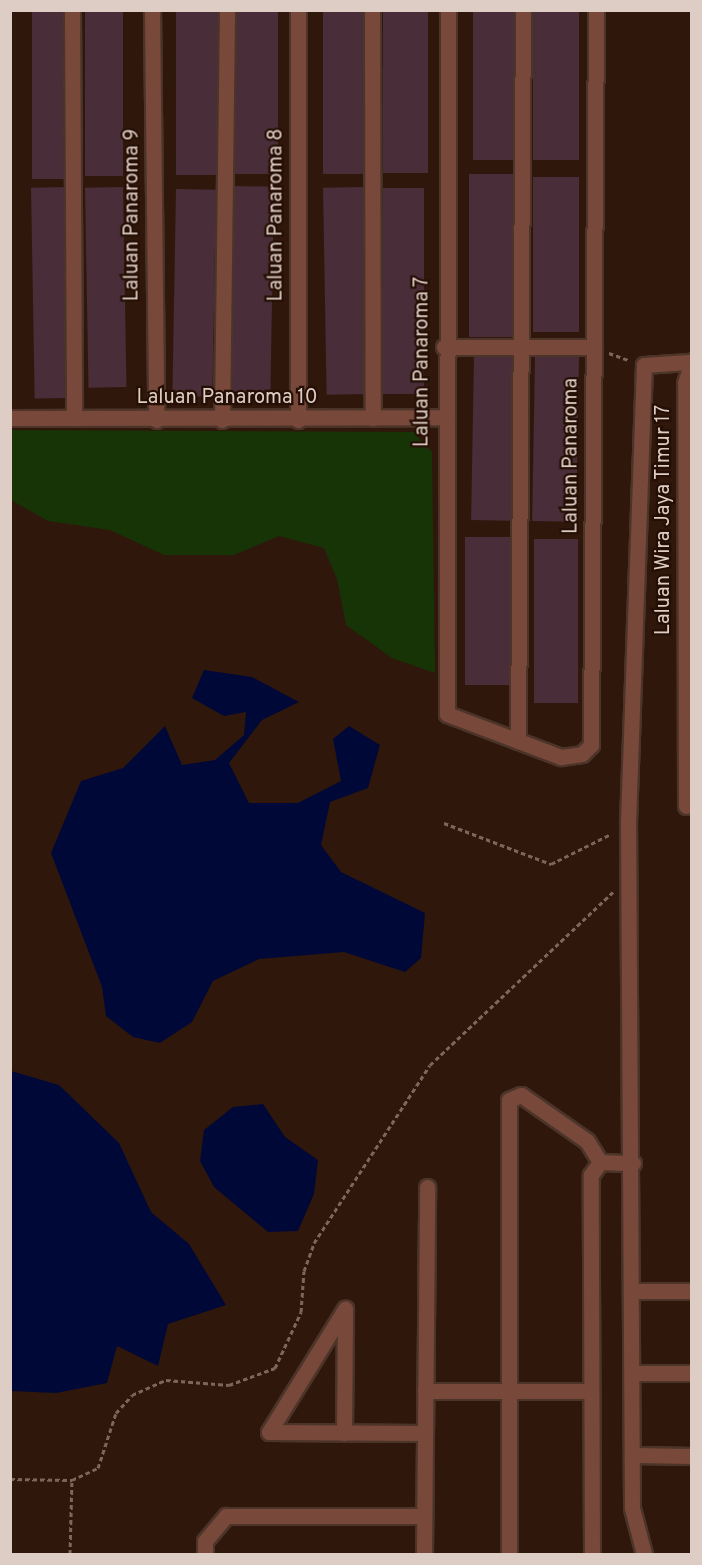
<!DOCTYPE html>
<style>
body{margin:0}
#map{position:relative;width:702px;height:1565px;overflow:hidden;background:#30170b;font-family:Overpass,sans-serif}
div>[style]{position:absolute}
.green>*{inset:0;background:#163406}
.water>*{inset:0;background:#000837}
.building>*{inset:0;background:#492d38;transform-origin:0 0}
.path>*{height:3px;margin-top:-1.5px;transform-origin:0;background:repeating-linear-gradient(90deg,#7d675d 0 4.5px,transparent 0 7.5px)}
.roads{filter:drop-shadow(2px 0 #4c3429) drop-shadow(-2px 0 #4c3429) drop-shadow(0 2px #4c3429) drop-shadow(0 -2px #4c3429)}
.minor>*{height:15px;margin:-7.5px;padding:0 7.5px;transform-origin:7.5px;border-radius:7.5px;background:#78493b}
span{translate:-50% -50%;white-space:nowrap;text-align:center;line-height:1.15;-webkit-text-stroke:4.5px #250e04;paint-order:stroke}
.street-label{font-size:20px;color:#decdc5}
.frame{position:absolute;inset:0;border:12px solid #decdc5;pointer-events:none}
</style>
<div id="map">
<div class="green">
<div style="clip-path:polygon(11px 430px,413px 432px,432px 452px,435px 673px,392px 658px,346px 625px,337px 579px,324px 548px,279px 536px,234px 555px,164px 555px,110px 530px,48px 521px,11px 500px)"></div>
</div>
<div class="water">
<div style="clip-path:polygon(204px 670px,252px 677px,299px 702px,262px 720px,229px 763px,249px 803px,298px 803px,341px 781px,333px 739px,349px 726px,380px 745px,368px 788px,330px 802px,321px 845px,341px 872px,425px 913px,421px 958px,405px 972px,344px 952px,259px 959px,213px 981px,192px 1022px,160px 1043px,133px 1037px,106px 1016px,102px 987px,51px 853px,81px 781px,123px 768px,165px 726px,182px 765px,215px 760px,244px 735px,246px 712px,224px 716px,192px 698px)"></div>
<div style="clip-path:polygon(11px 1071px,59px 1085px,119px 1143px,151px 1212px,189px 1244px,226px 1305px,168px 1324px,158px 1366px,117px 1346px,107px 1383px,56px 1393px,11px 1391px)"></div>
<div style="clip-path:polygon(263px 1104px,285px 1137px,318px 1160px,314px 1194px,298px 1231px,268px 1232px,214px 1187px,200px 1161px,204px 1130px,233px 1107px)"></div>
</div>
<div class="building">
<div style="left:32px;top:10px;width:38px;height:169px"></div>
<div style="left:85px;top:10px;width:38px;height:166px"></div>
<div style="left:176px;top:10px;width:44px;height:165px"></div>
<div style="left:234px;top:10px;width:44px;height:164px"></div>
<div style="left:323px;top:10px;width:45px;height:164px"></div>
<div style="left:383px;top:10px;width:45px;height:163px"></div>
<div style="left:473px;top:10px;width:47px;height:150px"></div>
<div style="left:533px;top:10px;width:46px;height:150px"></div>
<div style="left:469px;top:174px;width:46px;height:163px"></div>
<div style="left:533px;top:177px;width:46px;height:155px"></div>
<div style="left:233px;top:186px;width:41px;height:207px;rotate:1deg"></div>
<div style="left:68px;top:187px;width:211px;height:37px;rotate:89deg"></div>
<div style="left:123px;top:187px;width:200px;height:38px;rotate:89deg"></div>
<div style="left:364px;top:187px;width:207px;height:41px;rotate:89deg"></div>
<div style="left:383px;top:188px;width:41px;height:206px"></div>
<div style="left:176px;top:189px;width:40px;height:207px;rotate:1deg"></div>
<div style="left:474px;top:355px;width:44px;height:165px;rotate:1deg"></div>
<div style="left:535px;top:356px;width:44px;height:165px;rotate:1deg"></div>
<div style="left:465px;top:537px;width:45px;height:148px"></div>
<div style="left:534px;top:539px;width:44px;height:164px"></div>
</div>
<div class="path">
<div style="left:609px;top:353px;width:20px;rotate:20deg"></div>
<div style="left:444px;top:823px;width:115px;rotate:21deg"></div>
<div style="left:551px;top:864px;width:67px;rotate:-26.6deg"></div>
<div style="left:10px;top:1479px;width:62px;rotate:0.9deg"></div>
<div style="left:72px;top:1480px;width:29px;rotate:-25deg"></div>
<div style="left:98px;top:1468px;width:58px;rotate:-71.9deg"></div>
<div style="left:116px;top:1413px;width:24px;rotate:-48deg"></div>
<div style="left:132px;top:1395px;width:37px;rotate:-24deg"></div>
<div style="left:166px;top:1380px;width:63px;rotate:4.5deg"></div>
<div style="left:229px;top:1385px;width:49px;rotate:-20.3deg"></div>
<div style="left:275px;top:1368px;width:62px;rotate:-65.1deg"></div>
<div style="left:301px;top:1312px;width:41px;rotate:-85.8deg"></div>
<div style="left:304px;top:1271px;width:30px;rotate:-70deg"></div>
<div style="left:314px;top:1243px;width:212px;rotate:-56.9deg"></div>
<div style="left:430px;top:1065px;width:252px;rotate:-43.4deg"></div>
<div style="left:70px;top:1554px;width:74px;rotate:-88.5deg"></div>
</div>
<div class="roads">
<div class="minor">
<div style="left:72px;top:10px;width:408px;rotate:89.7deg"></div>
<div style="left:152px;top:10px;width:410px;rotate:89.4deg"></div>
<div style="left:298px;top:10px;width:410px;rotate:90deg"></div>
<div style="left:372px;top:10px;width:408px;rotate:89.9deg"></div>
<div style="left:448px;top:10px;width:704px;rotate:90.08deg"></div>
<div style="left:447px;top:714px;width:122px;rotate:20.7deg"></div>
<div style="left:561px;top:757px;width:21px;rotate:-8deg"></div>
<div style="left:582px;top:754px;width:13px;rotate:-45deg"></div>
<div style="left:591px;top:745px;width:735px;rotate:-89.61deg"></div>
<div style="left:444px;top:347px;width:149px"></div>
<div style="left:10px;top:418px;width:433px;rotate:-0.1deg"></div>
<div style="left:222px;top:420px;width:410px;rotate:-89.3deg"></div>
<div style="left:518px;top:741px;width:731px;rotate:-89.61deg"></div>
<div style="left:686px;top:806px;width:423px;rotate:-90.1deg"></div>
<div style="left:685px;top:383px;width:23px;rotate:-72deg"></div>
<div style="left:635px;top:1291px;width:57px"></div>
<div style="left:634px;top:1373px;width:58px"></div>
<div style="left:425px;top:1391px;width:166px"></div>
<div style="left:269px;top:1432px;width:156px;rotate:0.4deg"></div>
<div style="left:269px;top:1432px;width:145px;rotate:-58.3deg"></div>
<div style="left:344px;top:1433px;width:123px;rotate:-89.5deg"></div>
<div style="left:634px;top:1455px;width:58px;rotate:1deg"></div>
<div style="left:205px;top:1554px;width:13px;rotate:-90deg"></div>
<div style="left:205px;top:1541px;width:33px;rotate:-50deg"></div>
<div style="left:226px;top:1516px;width:198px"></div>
<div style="left:424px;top:1554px;width:367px;rotate:-89.5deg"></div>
<div style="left:509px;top:1554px;width:454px;rotate:-90deg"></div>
<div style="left:509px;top:1100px;width:13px;rotate:-23deg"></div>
<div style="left:521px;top:1095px;width:80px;rotate:34.9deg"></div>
<div style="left:587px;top:1141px;width:25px;rotate:58deg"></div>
<div style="left:592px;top:1554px;width:379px;rotate:-90.2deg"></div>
<div style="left:591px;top:1175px;width:16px;rotate:-55deg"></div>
<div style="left:600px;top:1162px;width:33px;rotate:2deg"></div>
<div style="left:644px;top:1554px;width:48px;rotate:-104.6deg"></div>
<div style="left:632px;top:1508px;width:685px;rotate:-90.33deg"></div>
<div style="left:628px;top:823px;width:458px;rotate:-88deg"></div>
<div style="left:644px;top:365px;width:44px;rotate:-3.9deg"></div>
</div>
</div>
<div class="street-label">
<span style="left:133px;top:215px;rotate:-90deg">Laluan Panaroma 9</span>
<span style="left:277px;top:215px;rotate:-90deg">Laluan Panaroma 8</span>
<span style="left:423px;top:362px;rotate:-90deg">Laluan Panaroma 7</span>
<span style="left:227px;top:398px">Laluan Panaroma 10</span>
<span style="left:572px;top:456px;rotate:-90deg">Laluan Panaroma</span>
<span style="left:664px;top:520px;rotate:-90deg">Laluan Wira Jaya Timur 17</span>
</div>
<div class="frame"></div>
</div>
